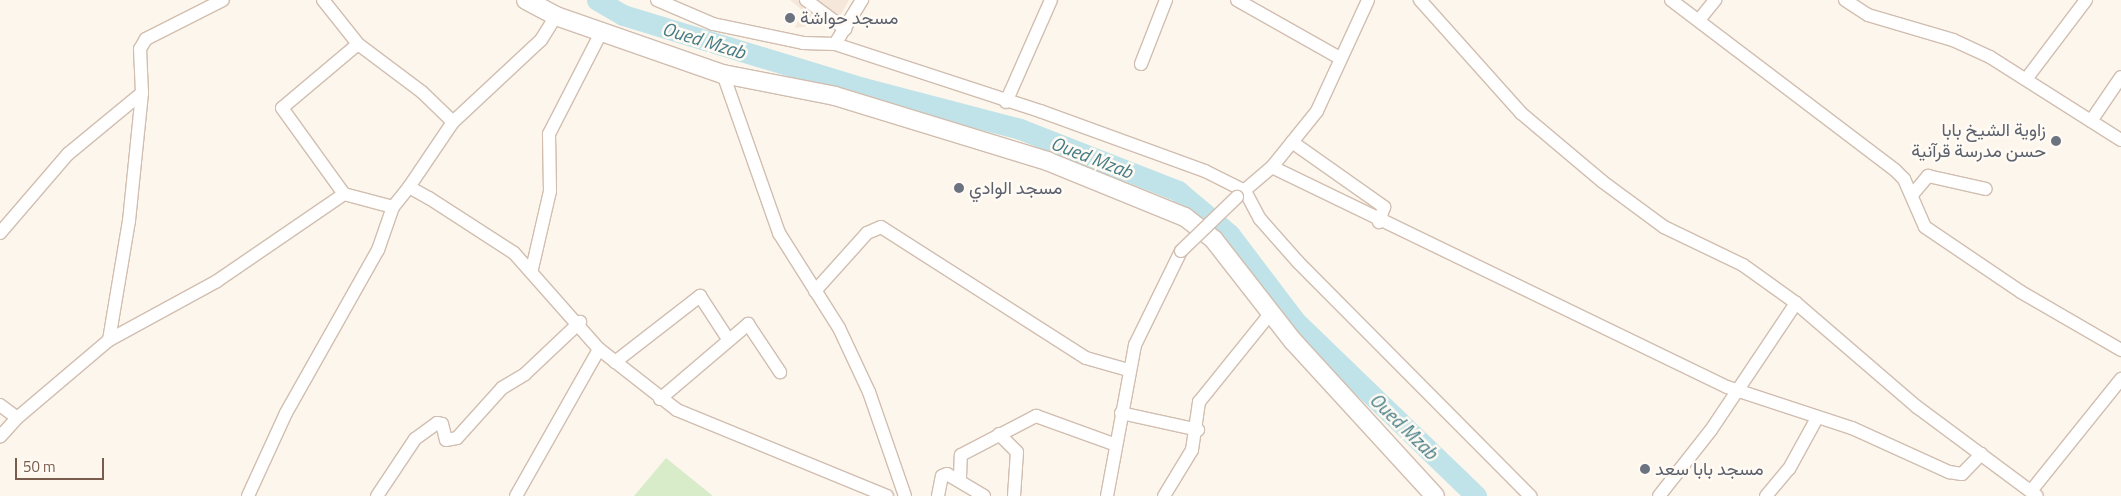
<!DOCTYPE html>
<meta charset="utf-8">
<style>
body{margin:0}
#map{position:relative;width:2121px;height:496px;overflow:hidden;background:#fdf6ec;font-family:"Titillium Web",Vazirmatn,sans-serif}
div>[style]{position:absolute}
.residential>*{inset:0;background:#f5e8da}
.green>*{inset:0;background:#d8ecc9}
.river>*{height:21px;margin:-10.5px;padding:0 10.5px;transform-origin:10.5px;border-radius:10.5px;background:#bfe3e8}
.roads{filter:drop-shadow(1px 0 #d1beb0) drop-shadow(-1px 0 #d1beb0) drop-shadow(0 1px #d1beb0) drop-shadow(0 -1px #d1beb0)}
.street>*{height:12px;margin:-6px;padding:0 6px;transform-origin:6px;border-radius:6px;background:#fff}
.secondary>*{height:18px;margin:-9px;padding:0 9px;transform-origin:9px;border-radius:9px;background:#fff}
.bridges{filter:drop-shadow(1px 0 #d1beb0) drop-shadow(-1px 0 #d1beb0) drop-shadow(0 1px #d1beb0) drop-shadow(0 -1px #d1beb0)}
.street-bridge>*{height:12px;margin:-6px;padding:0 6px;transform-origin:6px;border-radius:6px;background:#fff}
.dots>*{width:14px;height:14px;translate:-50% -50%;box-sizing:border-box;border:2px solid #fffaf3;border-radius:50%}
span{translate:-50% -50%;white-space:nowrap;text-align:center;line-height:1.15;-webkit-text-stroke:5px #fffaf3;paint-order:stroke}
.worship-label{font-size:18px;color:#5b616d}
.left{translate:0 -50%;text-align:left}
.right{translate:-100% -50%;text-align:right}
.water-label{font-size:19px;color:#437c86;font-style:italic}
.scale{position:absolute;left:15px;top:458px;width:89px;height:22px;box-sizing:border-box;border:2px solid #7a5c4d;border-top:0;padding-left:6px;font-size:15px;line-height:18px;white-space:nowrap;color:#7a5c4d;-webkit-text-stroke:4px #fffaf3;paint-order:stroke}
</style>
<div id="map">
<div class="residential">
<div style="clip-path:polygon(790px 0,849px 0,837px 22px,795px 28px,802px 10px)"></div>
</div>
<div class="green">
<div style="clip-path:polygon(666px 458px,713px 496px,634px 496px)"></div>
</div>
<div class="river">
<div style="left:597px;top:0;width:30px;rotate:30deg"></div>
<div style="left:623px;top:15px;width:251px;rotate:16.9deg"></div>
<div style="left:863px;top:88px;width:162px;rotate:14.6deg"></div>
<div style="left:1020px;top:129px;width:170px;rotate:21.4deg"></div>
<div style="left:1178px;top:191px;width:68px;rotate:40.2deg"></div>
<div style="left:1230px;top:235px;width:108px;rotate:52.9deg"></div>
<div style="left:1295px;top:321px;width:252px;rotate:44deg"></div>
</div>
<div class="roads">
<div class="street">
<div style="left:323px;top:0;width:56px;rotate:51.5deg"></div>
<div style="left:358px;top:44px;width:80px;rotate:36.9deg"></div>
<div style="left:422px;top:92px;width:43px;rotate:44.1deg"></div>
<div style="left:657px;top:0;width:61px;rotate:23.2deg"></div>
<div style="left:713px;top:24px;width:92px;rotate:11.9deg"></div>
<div style="left:803px;top:43px;width:32px;rotate:2deg"></div>
<div style="left:835px;top:44px;width:216px;rotate:18.1deg"></div>
<div style="left:1040px;top:111px;width:176px;rotate:20deg"></div>
<div style="left:1205px;top:171px;width:45px;rotate:26.6deg"></div>
<div style="left:1245px;top:191px;width:32px;rotate:62deg"></div>
<div style="left:1260px;top:219px;width:57px;rotate:48.5deg"></div>
<div style="left:1298px;top:262px;width:330px;rotate:45.2deg"></div>
<div style="left:806px;top:0;width:49px;rotate:36.6deg"></div>
<div style="left:1237px;top:0;width:118px;rotate:29.4deg"></div>
<div style="left:1420px;top:0;width:152px;rotate:48.2deg"></div>
<div style="left:1521px;top:113px;width:107px;rotate:40.1deg"></div>
<div style="left:1603px;top:182px;width:76px;rotate:36.4deg"></div>
<div style="left:1664px;top:227px;width:88px;rotate:25.7deg"></div>
<div style="left:1743px;top:265px;width:65px;rotate:35.6deg"></div>
<div style="left:1796px;top:303px;width:160px;rotate:40.7deg"></div>
<div style="left:1917px;top:407px;width:149px;rotate:36.6deg"></div>
<div style="left:1671px;top:0;width:281px;rotate:37.2deg"></div>
<div style="left:1895px;top:170px;width:13px;rotate:45deg"></div>
<div style="left:1904px;top:179px;width:52px;rotate:66.4deg"></div>
<div style="left:1925px;top:227px;width:116px;rotate:34.1deg"></div>
<div style="left:2021px;top:292px;width:116px;rotate:30.1deg"></div>
<div style="left:1845px;top:0;width:27px;rotate:33deg"></div>
<div style="left:1868px;top:15px;width:89px;rotate:16.4deg"></div>
<div style="left:1953px;top:40px;width:41px;rotate:24.7deg"></div>
<div style="left:1990px;top:57px;width:155px;rotate:32.4deg"></div>
<div style="left:1699px;top:20px;width:26px;rotate:-51deg"></div>
<div style="left:358px;top:44px;width:99px;rotate:139.9deg"></div>
<div style="left:282px;top:108px;width:106px;rotate:54.2deg"></div>
<div style="left:344px;top:194px;width:51px;rotate:14.9deg"></div>
<div style="left:393px;top:207px;width:26px;rotate:-51deg"></div>
<div style="left:409px;top:187px;width:23px;rotate:29deg"></div>
<div style="left:429px;top:198px;width:101px;rotate:32.9deg"></div>
<div style="left:514px;top:253px;width:128px;rotate:48.5deg"></div>
<div style="left:599px;top:349px;width:99px;rotate:38deg"></div>
<div style="left:677px;top:410px;width:227px;rotate:22.3deg"></div>
<div style="left:835px;top:44px;width:52px;rotate:-58.5deg"></div>
<div style="left:1141px;top:64px;width:69px;rotate:-68.7deg"></div>
<div style="left:723px;top:74px;width:169px;rotate:70.6deg"></div>
<div style="left:779px;top:233px;width:112px;rotate:57.7deg"></div>
<div style="left:839px;top:328px;width:71px;rotate:64.9deg"></div>
<div style="left:869px;top:392px;width:110px;rotate:70.9deg"></div>
<div style="left:2027px;top:78px;width:98px;rotate:-52.9deg"></div>
<div style="left:1006px;top:102px;width:111px;rotate:-66.2deg"></div>
<div style="left:2091px;top:121px;width:53px;rotate:-55.7deg"></div>
<div style="left:1292px;top:142px;width:113px;rotate:35.2deg"></div>
<div style="left:1384px;top:207px;width:16px;rotate:108deg"></div>
<div style="left:1272px;top:167px;width:505px;rotate:25.8deg"></div>
<div style="left:1727px;top:387px;width:132px;rotate:18.2deg"></div>
<div style="left:1852px;top:428px;width:107px;rotate:24.4deg"></div>
<div style="left:1949px;top:472px;width:13px;rotate:9deg"></div>
<div style="left:1962px;top:474px;width:28px;rotate:-46deg"></div>
<div style="left:409px;top:187px;width:78px;rotate:-55.9deg"></div>
<div style="left:453px;top:122px;width:120px;rotate:-43deg"></div>
<div style="left:541px;top:40px;width:28px;rotate:-58deg"></div>
<div style="left:1239px;top:195px;width:43px;rotate:-40.3deg"></div>
<div style="left:1272px;top:167px;width:72px;rotate:-51.2deg"></div>
<div style="left:1317px;top:111px;width:122px;rotate:-65.3deg"></div>
<div style="left:1912px;top:195px;width:25px;rotate:-50deg"></div>
<div style="left:1928px;top:176px;width:59px;rotate:12.6deg"></div>
<div style="left:0;top:233px;width:104px;rotate:-49.3deg"></div>
<div style="left:68px;top:154px;width:96px;rotate:-39.5deg"></div>
<div style="left:532px;top:269px;width:80px;rotate:-77deg"></div>
<div style="left:550px;top:191px;width:57px;rotate:-91deg"></div>
<div style="left:549px;top:134px;width:116px;rotate:-62.8deg"></div>
<div style="left:815px;top:291px;width:78px;rotate:-48.1deg"></div>
<div style="left:867px;top:233px;width:15px;rotate:-23deg"></div>
<div style="left:881px;top:227px;width:243px;rotate:32.6deg"></div>
<div style="left:1086px;top:358px;width:44px;rotate:15.9deg"></div>
<div style="left:109px;top:340px;width:123px;rotate:-28.6deg"></div>
<div style="left:217px;top:281px;width:154px;rotate:-34.4deg"></div>
<div style="left:615px;top:362px;width:108px;rotate:-37.8deg"></div>
<div style="left:700px;top:296px;width:51px;rotate:56.9deg"></div>
<div style="left:660px;top:399px;width:116px;rotate:-40.4deg"></div>
<div style="left:748px;top:324px;width:58px;rotate:56.3deg"></div>
<div style="left:0;top:405px;width:21px;rotate:37deg"></div>
<div style="left:17px;top:418px;width:25px;rotate:132deg"></div>
<div style="left:1121px;top:413px;width:79px;rotate:12.4deg"></div>
<div style="left:17px;top:418px;width:121px;rotate:-40.3deg"></div>
<div style="left:109px;top:340px;width:121px;rotate:-80.5deg"></div>
<div style="left:129px;top:221px;width:129px;rotate:-84.2deg"></div>
<div style="left:142px;top:93px;width:44px;rotate:-92.6deg"></div>
<div style="left:140px;top:49px;width:12px;rotate:-59deg"></div>
<div style="left:146px;top:39px;width:86px;rotate:-26.9deg"></div>
<div style="left:999px;top:434px;width:25px;rotate:45deg"></div>
<div style="left:1017px;top:452px;width:44px;rotate:93.9deg"></div>
<div style="left:960px;top:478px;width:23px;rotate:-88deg"></div>
<div style="left:961px;top:455px;width:85px;rotate:-27.5deg"></div>
<div style="left:1036px;top:416px;width:85px;rotate:19.9deg"></div>
<div style="left:2031px;top:491px;width:144px;rotate:-51.2deg"></div>
<div style="left:248px;top:496px;width:91px;rotate:-65.4deg"></div>
<div style="left:286px;top:413px;width:187px;rotate:-60.6deg"></div>
<div style="left:378px;top:250px;width:46px;rotate:-70.8deg"></div>
<div style="left:377px;top:496px;width:69px;rotate:-56.3deg"></div>
<div style="left:415px;top:439px;width:27px;rotate:-36deg"></div>
<div style="left:437px;top:423px;width:5px;rotate:11deg"></div>
<div style="left:442px;top:424px;width:16px;rotate:76deg"></div>
<div style="left:446px;top:440px;width:11px;rotate:-10deg"></div>
<div style="left:457px;top:438px;width:67px;rotate:-48deg"></div>
<div style="left:502px;top:388px;width:27px;rotate:-31deg"></div>
<div style="left:525px;top:374px;width:76px;rotate:-43.4deg"></div>
<div style="left:516px;top:496px;width:169px;rotate:-60.5deg"></div>
<div style="left:938px;top:496px;width:20px;rotate:-79deg"></div>
<div style="left:942px;top:476px;width:5px;rotate:-22deg"></div>
<div style="left:947px;top:474px;width:43px;rotate:30.7deg"></div>
<div style="left:1107px;top:496px;width:154px;rotate:-79.5deg"></div>
<div style="left:1135px;top:345px;width:105px;rotate:-63.9deg"></div>
<div style="left:1164px;top:496px;width:54px;rotate:-58.7deg"></div>
<div style="left:1192px;top:450px;width:49px;rotate:-81.7deg"></div>
<div style="left:1199px;top:402px;width:113px;rotate:-51.1deg"></div>
<div style="left:1659px;top:496px;width:84px;rotate:-51.8deg"></div>
<div style="left:1711px;top:430px;width:153px;rotate:-56.2deg"></div>
<div style="left:1766px;top:496px;width:35px;rotate:-50deg"></div>
<div style="left:1789px;top:469px;width:58px;rotate:-61.2deg"></div>
</div>
<div class="secondary">
<div style="left:526px;top:0;width:34px;rotate:28deg"></div>
<div style="left:556px;top:16px;width:177px;rotate:19.2deg"></div>
<div style="left:723px;top:74px;width:114px;rotate:11.1deg"></div>
<div style="left:835px;top:96px;width:222px;rotate:17deg"></div>
<div style="left:1047px;top:161px;width:149px;rotate:22.1deg"></div>
<div style="left:1185px;top:217px;width:37px;rotate:38deg"></div>
<div style="left:1214px;top:240px;width:128px;rotate:52deg"></div>
<div style="left:1293px;top:341px;width:210px;rotate:47.5deg"></div>
</div>
</div>
<div class="bridges">
<div class="street-bridge">
<div style="left:1181px;top:251px;width:78px;rotate:-44deg"></div>
</div>
</div>
<div class="dots">
<div style="left:790px;top:18px;background:#6b7280"></div>
<div style="left:2056px;top:141px;background:#6b7280"></div>
<div style="left:959px;top:188px;background:#6b7280"></div>
<div style="left:1645px;top:469px;background:#6b7280"></div>
</div>
<div class="worship-label">
<span class="left" style="left:800px;top:18px">مسجد حواشة</span>
<span class="right" style="left:2046px;top:141px">زاوية الشيخ بابا<br>حسن مدرسة قرآنية</span>
<span class="left" style="left:969px;top:188px">مسجد الوادي</span>
<span class="left" style="left:1655px;top:469px">مسجد بابا سعد</span>
</div>
<div class="water-label">
<span style="left:704px;top:40px;rotate:17deg">Oued Mzab</span>
<span style="left:1092px;top:157px;rotate:21deg">Oued Mzab</span>
<span style="left:1404px;top:426px;rotate:44deg">Oued Mzab</span>
</div>
<div class="scale">50 m</div>
</div>
